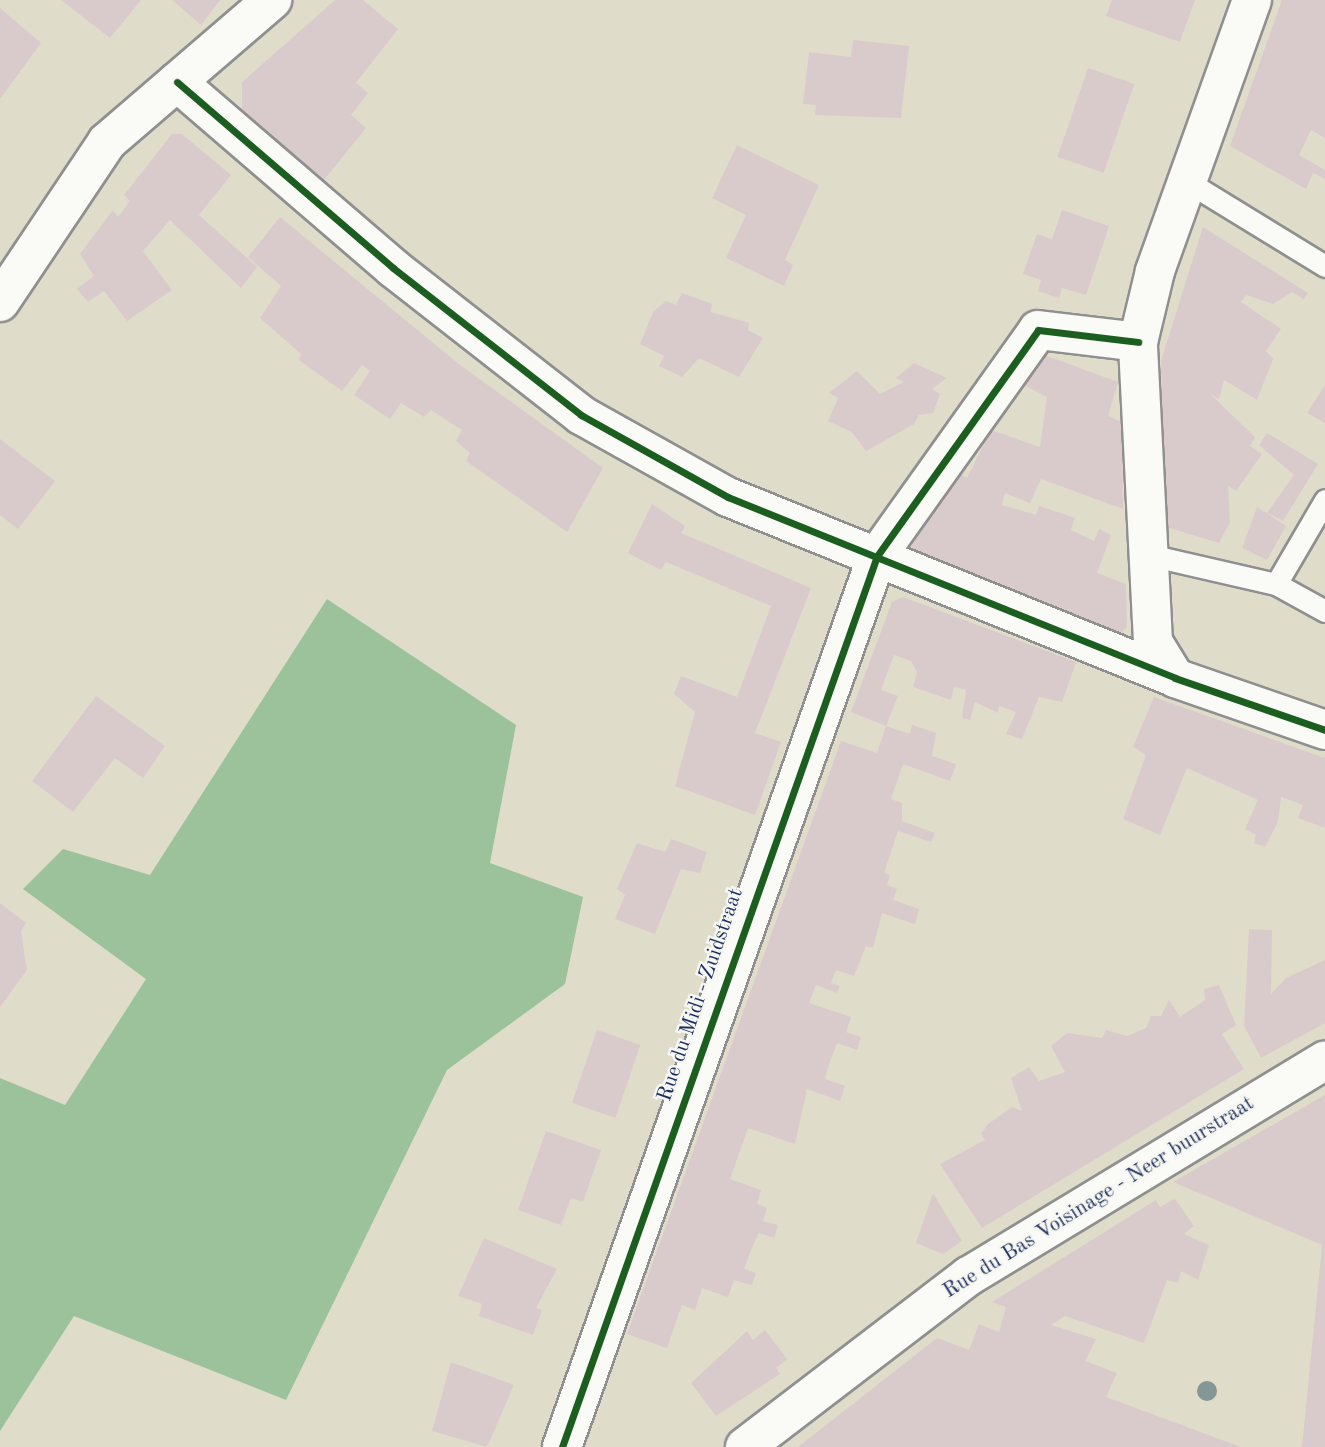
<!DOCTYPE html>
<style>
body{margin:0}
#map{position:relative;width:1325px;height:1447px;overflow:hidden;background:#e0dcca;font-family:"Old Standard TT",serif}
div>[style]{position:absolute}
.forest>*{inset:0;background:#9cc29b}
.building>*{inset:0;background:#d9cbcc;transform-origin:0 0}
.roads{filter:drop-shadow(2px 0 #8e8f8e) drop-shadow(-2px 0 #8e8f8e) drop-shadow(0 2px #8e8f8e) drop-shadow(0 -2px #8e8f8e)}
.service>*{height:21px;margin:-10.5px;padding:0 10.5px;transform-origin:10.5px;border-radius:10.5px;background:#fafaf7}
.minor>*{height:38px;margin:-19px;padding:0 19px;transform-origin:19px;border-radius:19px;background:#fafaf7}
.tertiary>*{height:38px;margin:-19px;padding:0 19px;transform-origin:19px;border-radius:19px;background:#fafaf7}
.cycleway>*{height:7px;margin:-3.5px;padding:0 3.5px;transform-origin:3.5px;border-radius:3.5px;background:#1b5e20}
.trees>*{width:20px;height:20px;margin:-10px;border-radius:50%;background:#849695}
span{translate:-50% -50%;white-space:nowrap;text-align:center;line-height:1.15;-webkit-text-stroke:5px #f6f6f2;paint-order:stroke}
.street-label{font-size:21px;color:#1b2f5e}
</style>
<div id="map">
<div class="forest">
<div style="clip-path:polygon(327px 599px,516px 725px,490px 863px,583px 897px,565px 984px,447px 1070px,286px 1400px,74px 1316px,0 1431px,0 1078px,65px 1105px,146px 979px,23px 889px,63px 849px,150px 875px)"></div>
</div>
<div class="building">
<div style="clip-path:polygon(61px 0,141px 0,110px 38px)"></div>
<div style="clip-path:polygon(172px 0,220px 0,201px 25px)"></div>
<div style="clip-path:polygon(335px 0,363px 0,398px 29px,356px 83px,368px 93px,351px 115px,366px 128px,324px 180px,242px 114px,242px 82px)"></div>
<div style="clip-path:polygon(1112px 0,1195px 0,1180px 42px,1106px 16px)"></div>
<div style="clip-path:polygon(1282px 0,1325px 0,1325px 138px,1311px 130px,1299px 155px,1325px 170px,1325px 179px,1313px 173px,1306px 189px,1230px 146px)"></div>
<div style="clip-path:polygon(0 8px,41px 43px,0 99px)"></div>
<div style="clip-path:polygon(853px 40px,909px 46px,901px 118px,815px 115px,816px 105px,803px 104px,809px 52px,851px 57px)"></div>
<div style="left:1088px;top:68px;width:49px;height:94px;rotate:19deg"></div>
<div style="clip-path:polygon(172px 134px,182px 134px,231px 175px,199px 215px,257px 267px,241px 288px,170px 220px,143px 251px,172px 290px,127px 321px,104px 291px,88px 302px,77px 289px,94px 276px,80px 254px,113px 210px,118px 217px,130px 201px,124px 195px)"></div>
<div style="clip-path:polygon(737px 145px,819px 185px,785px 260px,793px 265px,784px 286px,726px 258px,746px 215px,712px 198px)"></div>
<div style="clip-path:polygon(1062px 210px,1109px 226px,1086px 295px,1062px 288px,1059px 298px,1038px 291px,1041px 280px,1023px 274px,1037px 234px,1052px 239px)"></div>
<div style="clip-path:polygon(280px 217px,460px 365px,603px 468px,567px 532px,466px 461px,470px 453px,456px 441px,462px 430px,431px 410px,424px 417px,401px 403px,390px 419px,354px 395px,370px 371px,362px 365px,342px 391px,299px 360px,301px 354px,260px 318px,281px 286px,248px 257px)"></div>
<div style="clip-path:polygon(1203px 227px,1308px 293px,1304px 299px,1292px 292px,1273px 304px,1246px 295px,1241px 302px,1281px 329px,1266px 351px,1273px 359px,1257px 400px,1224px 380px,1219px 399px,1209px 393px,1255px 437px,1250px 446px,1262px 454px,1236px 491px,1228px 486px,1230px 522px,1219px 543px,1166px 527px,1161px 361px)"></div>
<div style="clip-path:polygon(682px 293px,712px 304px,711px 312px,749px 323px,748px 330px,763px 338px,739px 377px,699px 358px,682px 377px,659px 366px,664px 356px,640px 344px,653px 312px,666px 301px,676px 305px)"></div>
<div style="clip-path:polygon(1047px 356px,1118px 382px,1108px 416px,1122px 422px,1123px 509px,1041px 479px,1030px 503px,1005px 493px,1002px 505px,1036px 515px,1039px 506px,1075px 518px,1071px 530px,1094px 541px,1099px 529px,1111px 535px,1097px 573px,1126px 584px,1127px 627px,1119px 635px,914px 555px,912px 545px,961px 475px,967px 478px,991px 430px,1040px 447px,1047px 397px,1018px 382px)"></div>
<div style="clip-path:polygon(914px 363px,947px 378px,932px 389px,940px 394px,933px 413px,919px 415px,914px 424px,866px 451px,852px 432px,828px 421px,838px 398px,829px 393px,857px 371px,880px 394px,904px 382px,896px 378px)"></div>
<div style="clip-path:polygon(1325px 385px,1325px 423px,1307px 413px)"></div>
<div style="clip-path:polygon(1267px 433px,1318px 464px,1283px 521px,1267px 513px,1294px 475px,1259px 445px)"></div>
<div style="clip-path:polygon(0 439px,55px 481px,18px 529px,0 515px)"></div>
<div style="clip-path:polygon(652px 504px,685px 526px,681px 533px,811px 588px,755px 733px,781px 742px,755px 815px,675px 786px,695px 712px,674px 694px,681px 676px,737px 697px,771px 606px,666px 562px,661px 570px,628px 553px)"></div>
<div style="clip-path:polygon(1257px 507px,1286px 526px,1267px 560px,1242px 548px)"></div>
<div style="clip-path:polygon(903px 597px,1076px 662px,1062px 702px,1039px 697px,1022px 739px,1006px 734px,1016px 712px,999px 706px,998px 713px,975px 702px,970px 720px,962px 718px,966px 690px,954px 687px,951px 700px,913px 687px,917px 672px,911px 661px,894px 655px,881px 690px,898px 696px,886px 726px,851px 712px,892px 602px)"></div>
<div style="clip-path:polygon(96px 696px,165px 746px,143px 778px,115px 758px,73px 812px,32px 781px)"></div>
<div style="clip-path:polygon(1154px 697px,1325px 758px,1325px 828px,1298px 818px,1303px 805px,1281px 797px,1278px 822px,1265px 847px,1254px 843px,1256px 835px,1245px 829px,1258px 800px,1187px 768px,1160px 835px,1123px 819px,1146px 755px,1133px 747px)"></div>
<div style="clip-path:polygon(912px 725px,936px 733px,932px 756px,956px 764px,950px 781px,903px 764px,891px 799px,902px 803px,902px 821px,935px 833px,931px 842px,898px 831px,884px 873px,890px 875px,887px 885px,897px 889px,893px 900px,919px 909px,915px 924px,882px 913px,873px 948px,866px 946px,854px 976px,836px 970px,831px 983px,840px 986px,837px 993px,816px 985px,809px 1003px,851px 1017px,846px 1032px,861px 1037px,857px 1050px,837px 1043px,827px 1070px,825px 1079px,845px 1086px,840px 1101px,807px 1089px,795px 1144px,748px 1128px,730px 1179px,761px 1190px,757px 1204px,767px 1208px,763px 1221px,778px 1225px,774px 1238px,759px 1233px,753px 1245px,744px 1269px,756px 1273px,752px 1285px,734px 1280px,728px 1297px,702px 1288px,695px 1310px,682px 1305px,667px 1348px,627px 1334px,841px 741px,877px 753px,886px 726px,910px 734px)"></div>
<div style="clip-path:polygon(671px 839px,707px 852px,700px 873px,681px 869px,655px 934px,615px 919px,625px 895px,617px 889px,637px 843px,665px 852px)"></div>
<div style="clip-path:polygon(0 903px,26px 923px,21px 931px,27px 970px,0 1007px)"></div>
<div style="clip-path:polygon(1249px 929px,1272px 930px,1271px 994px,1286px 978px,1325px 960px,1325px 1023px,1261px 1058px,1244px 1026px)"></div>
<div style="clip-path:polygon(1219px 985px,1236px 1025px,1222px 1034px,1244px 1069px,982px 1228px,940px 1164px,985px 1140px,981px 1134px,988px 1124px,1012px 1107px,1022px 1111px,1011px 1078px,1029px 1067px,1039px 1081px,1065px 1072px,1051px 1046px,1067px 1033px,1102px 1038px,1106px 1030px,1127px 1036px,1146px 1028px,1151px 1016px,1161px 1016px,1169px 1000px,1180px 1017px,1205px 1000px,1204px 989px)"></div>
<div style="left:597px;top:1030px;width:46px;height:77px;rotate:19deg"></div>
<div style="clip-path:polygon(1325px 1095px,1325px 1447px,1302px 1447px,1322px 1245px,1173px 1182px)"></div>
<div style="clip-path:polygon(546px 1131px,601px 1150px,583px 1202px,571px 1198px,561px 1225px,518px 1210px)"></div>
<div style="clip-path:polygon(933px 1193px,962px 1241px,943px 1254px,916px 1243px)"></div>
<div style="clip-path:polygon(1175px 1199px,1194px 1226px,1184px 1234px,1209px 1245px,1198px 1280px,1181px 1271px,1178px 1283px,1167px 1280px,1144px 1343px,1065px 1316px,1051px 1325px,1096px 1339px,1085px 1361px,1117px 1373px,1106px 1397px,1241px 1447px,798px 1447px,937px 1338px,969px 1350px,979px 1324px,999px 1332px,1006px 1307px,992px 1302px,1156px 1200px,1160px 1207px)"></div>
<div style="clip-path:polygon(484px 1238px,557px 1269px,536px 1308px,542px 1310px,533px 1335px,479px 1316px,482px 1304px,458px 1296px)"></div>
<div style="clip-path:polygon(765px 1330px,787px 1359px,776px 1368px,780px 1374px,716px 1416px,691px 1383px,747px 1331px,753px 1340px)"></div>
<div style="clip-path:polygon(451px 1362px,514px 1385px,487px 1447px,432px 1431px)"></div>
</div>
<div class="roads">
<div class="service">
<div style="left:1188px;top:182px;width:161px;rotate:31.5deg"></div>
<div style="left:1145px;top:554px;width:134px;rotate:12.9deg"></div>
<div style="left:1276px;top:584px;width:56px;rotate:28.9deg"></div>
<div style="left:1276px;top:584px;width:97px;rotate:-59.7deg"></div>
</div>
<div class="minor">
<div style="left:177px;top:82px;width:285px;rotate:40.7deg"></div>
<div style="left:393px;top:268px;width:239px;rotate:38deg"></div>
<div style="left:581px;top:415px;width:168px;rotate:29.2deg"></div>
<div style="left:728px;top:497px;width:482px;rotate:22deg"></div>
<div style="left:1175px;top:678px;width:159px;rotate:19.1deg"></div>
<div style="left:1175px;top:678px;width:42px;rotate:-121.4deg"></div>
<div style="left:1153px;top:642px;width:300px;rotate:-92.9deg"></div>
<div style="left:1138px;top:342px;width:73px;rotate:-76.5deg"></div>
<div style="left:1155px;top:271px;width:288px;rotate:-70.3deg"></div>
<div style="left:562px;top:1447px;width:945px;rotate:-70.53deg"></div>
<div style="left:877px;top:556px;width:277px;rotate:-54.5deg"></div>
<div style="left:1038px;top:330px;width:101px;rotate:6.8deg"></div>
<div style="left:745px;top:1447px;width:282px;rotate:-37.4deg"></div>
<div style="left:969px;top:1276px;width:416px;rotate:-31.2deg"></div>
</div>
<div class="tertiary">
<div style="left:0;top:302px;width:192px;rotate:-56.2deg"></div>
<div style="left:107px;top:142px;width:218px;rotate:-40.7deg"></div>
</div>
</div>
<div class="cycleway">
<div style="left:177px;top:82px;width:285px;rotate:40.7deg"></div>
<div style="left:393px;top:268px;width:239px;rotate:38deg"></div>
<div style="left:581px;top:415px;width:168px;rotate:29.2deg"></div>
<div style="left:728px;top:497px;width:482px;rotate:22deg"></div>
<div style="left:1175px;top:678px;width:159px;rotate:19.1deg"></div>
<div style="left:562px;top:1447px;width:945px;rotate:-70.53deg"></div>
<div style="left:877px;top:556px;width:277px;rotate:-54.5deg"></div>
<div style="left:1038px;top:330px;width:101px;rotate:6.8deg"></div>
</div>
<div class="trees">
<div style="left:1207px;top:1391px"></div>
</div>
<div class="street-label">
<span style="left:701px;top:995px;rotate:-71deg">Rue du Midi - Zuidstraat</span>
<span style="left:1099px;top:1198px;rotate:-32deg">Rue du Bas Voisinage - Neer buurstraat</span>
</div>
</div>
